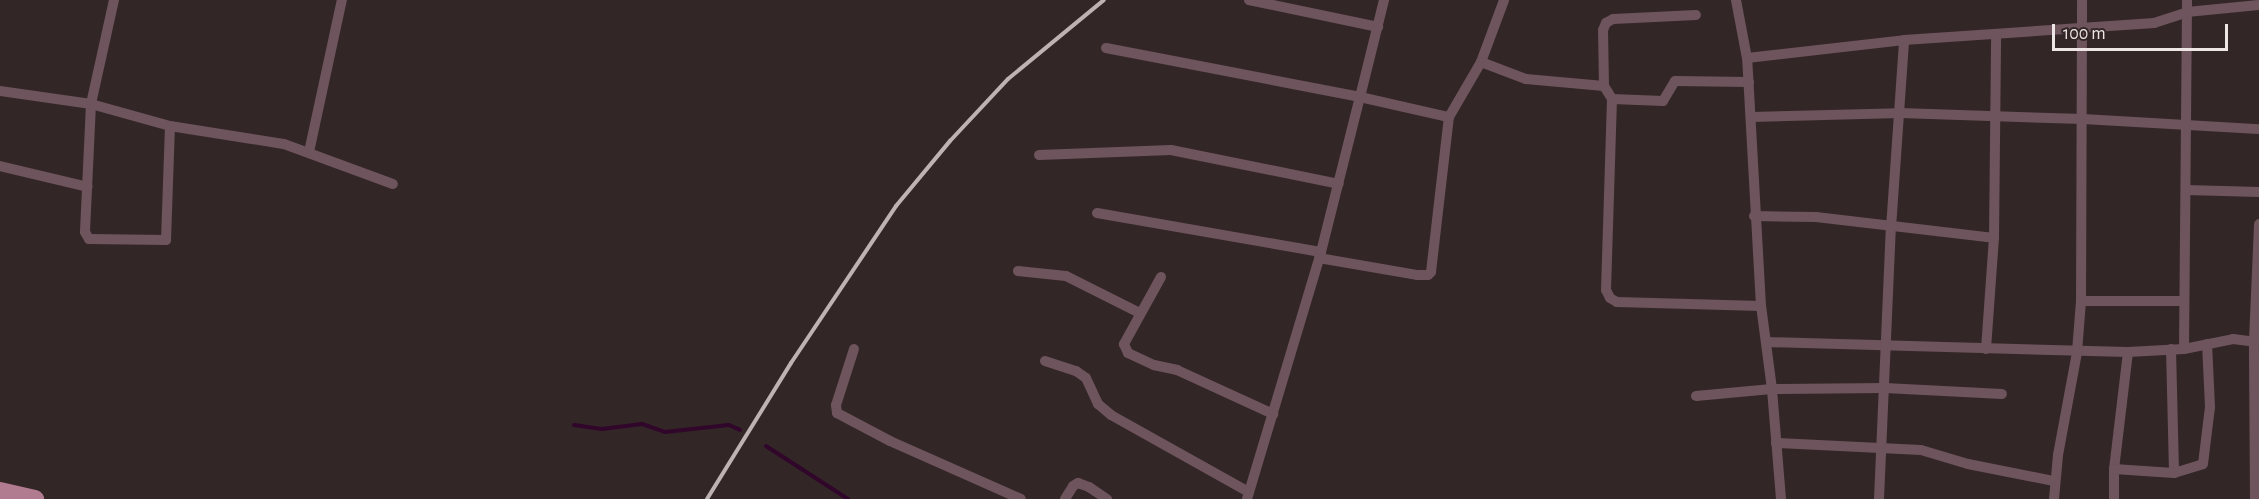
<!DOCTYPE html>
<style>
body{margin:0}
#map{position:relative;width:2259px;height:499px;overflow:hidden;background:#332627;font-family:"Alegreya Sans",sans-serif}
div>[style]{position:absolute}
.stream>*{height:4px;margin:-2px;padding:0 2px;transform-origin:2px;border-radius:2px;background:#31062b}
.street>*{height:10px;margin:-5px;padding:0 5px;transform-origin:5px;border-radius:5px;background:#6e545d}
.primary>*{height:18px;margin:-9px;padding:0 9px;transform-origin:9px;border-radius:9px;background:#b17c8f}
.rail>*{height:4px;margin:-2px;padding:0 2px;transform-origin:2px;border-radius:2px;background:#bdb3b3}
span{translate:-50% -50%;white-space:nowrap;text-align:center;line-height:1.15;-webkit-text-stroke:4.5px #332627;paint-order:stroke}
.scale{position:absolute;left:2052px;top:24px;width:176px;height:27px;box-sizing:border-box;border:3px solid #eee5e5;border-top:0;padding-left:8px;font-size:18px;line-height:21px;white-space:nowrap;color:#eee5e5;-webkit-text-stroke:4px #332627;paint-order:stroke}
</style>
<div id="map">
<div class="stream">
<div style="left:574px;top:425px;width:28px;rotate:8deg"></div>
<div style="left:602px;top:429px;width:40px;rotate:-7.1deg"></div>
<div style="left:642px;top:424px;width:24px;rotate:19deg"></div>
<div style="left:665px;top:432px;width:64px;rotate:-6.2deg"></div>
<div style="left:729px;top:425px;width:12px;rotate:24deg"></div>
<div style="left:766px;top:446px;width:98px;rotate:32.9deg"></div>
</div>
<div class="street">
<div style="left:114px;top:0;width:107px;rotate:102.5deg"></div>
<div style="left:91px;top:104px;width:128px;rotate:92.7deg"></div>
<div style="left:85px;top:232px;width:8px;rotate:60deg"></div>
<div style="left:89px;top:239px;width:77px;rotate:0.7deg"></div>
<div style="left:166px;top:240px;width:114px;rotate:-88deg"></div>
<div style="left:1249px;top:0;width:132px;rotate:11.8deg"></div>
<div style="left:1736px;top:0;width:59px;rotate:79.3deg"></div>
<div style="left:1106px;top:48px;width:259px;rotate:10.9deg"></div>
<div style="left:1360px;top:97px;width:100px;rotate:-76.1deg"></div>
<div style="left:1481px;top:62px;width:66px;rotate:-69.6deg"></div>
<div style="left:1604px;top:86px;width:56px;rotate:-91deg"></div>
<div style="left:1603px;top:30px;width:8px;rotate:-67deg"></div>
<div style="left:1606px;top:23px;width:8px;rotate:-30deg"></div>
<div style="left:1613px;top:19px;width:83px;rotate:-2.8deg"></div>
<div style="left:0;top:91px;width:92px;rotate:8.1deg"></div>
<div style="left:91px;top:104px;width:82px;rotate:15.6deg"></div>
<div style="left:170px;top:126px;width:115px;rotate:9deg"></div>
<div style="left:284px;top:144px;width:116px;rotate:20.2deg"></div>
<div style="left:1612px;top:99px;width:191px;rotate:91.8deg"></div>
<div style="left:1606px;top:290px;width:9px;rotate:63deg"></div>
<div style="left:1610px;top:298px;width:8px;rotate:30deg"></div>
<div style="left:1617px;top:302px;width:144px;rotate:1.6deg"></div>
<div style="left:1752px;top:117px;width:148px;rotate:-1.5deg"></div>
<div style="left:1900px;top:113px;width:183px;rotate:1.9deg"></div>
<div style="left:2083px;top:119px;width:176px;rotate:3.3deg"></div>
<div style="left:309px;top:152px;width:156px;rotate:-77.8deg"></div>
<div style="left:1039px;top:155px;width:132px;rotate:-2.2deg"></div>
<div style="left:1171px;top:150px;width:171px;rotate:11.4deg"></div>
<div style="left:0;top:166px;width:90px;rotate:13.4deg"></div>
<div style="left:2186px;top:190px;width:73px;rotate:1.6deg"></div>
<div style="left:1097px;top:213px;width:227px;rotate:9.9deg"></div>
<div style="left:1754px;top:216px;width:62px;rotate:0.9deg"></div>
<div style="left:1816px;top:217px;width:179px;rotate:6.7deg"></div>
<div style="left:1319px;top:258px;width:99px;rotate:9.8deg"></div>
<div style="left:1417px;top:275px;width:11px"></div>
<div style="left:1428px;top:275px;width:4px;rotate:-45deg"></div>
<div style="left:1431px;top:272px;width:156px;rotate:-83.4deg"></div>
<div style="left:1449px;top:117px;width:64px;rotate:-59.8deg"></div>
<div style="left:1481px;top:62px;width:48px;rotate:20.7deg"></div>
<div style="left:1526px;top:79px;width:78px;rotate:5.1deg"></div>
<div style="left:1604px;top:86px;width:15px;rotate:58deg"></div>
<div style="left:1612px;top:99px;width:51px;rotate:2.2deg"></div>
<div style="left:1663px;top:101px;width:23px;rotate:-59deg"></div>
<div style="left:1675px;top:81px;width:74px;rotate:0.8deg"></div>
<div style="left:1018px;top:271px;width:48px;rotate:5.9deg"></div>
<div style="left:1066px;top:276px;width:83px;rotate:26.6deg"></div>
<div style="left:1161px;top:277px;width:77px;rotate:118.9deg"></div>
<div style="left:1124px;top:344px;width:10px;rotate:66deg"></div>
<div style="left:1128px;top:353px;width:29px;rotate:25deg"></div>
<div style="left:1154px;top:365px;width:24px;rotate:12deg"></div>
<div style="left:1177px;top:370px;width:106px;rotate:24.6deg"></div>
<div style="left:2081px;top:301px;width:101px"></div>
<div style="left:1766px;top:342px;width:362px;rotate:1.6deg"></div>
<div style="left:2128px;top:352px;width:118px;rotate:96.8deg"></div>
<div style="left:2114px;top:469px;width:30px;rotate:90deg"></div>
<div style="left:854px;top:349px;width:59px;rotate:107.8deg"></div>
<div style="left:836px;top:405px;width:8px;rotate:83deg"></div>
<div style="left:837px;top:413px;width:60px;rotate:27.8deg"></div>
<div style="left:890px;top:441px;width:143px;rotate:23.9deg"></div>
<div style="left:1986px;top:349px;width:111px;rotate:-85.9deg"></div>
<div style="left:1994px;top:238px;width:203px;rotate:-89.4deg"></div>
<div style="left:2171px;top:349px;width:124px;rotate:88.6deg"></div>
<div style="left:2184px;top:349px;width:349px;rotate:-89.5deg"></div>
<div style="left:2128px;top:352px;width:56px;rotate:-3.1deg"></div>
<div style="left:2184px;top:349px;width:50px;rotate:-11.5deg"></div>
<div style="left:2233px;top:339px;width:26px;rotate:7deg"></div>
<div style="left:1045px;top:361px;width:33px;rotate:18deg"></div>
<div style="left:1076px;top:371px;width:12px;rotate:35deg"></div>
<div style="left:1086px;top:378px;width:29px;rotate:65deg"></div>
<div style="left:1098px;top:404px;width:17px;rotate:40deg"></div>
<div style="left:1111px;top:415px;width:158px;rotate:29.2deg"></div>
<div style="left:1696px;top:396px;width:76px;rotate:-5.3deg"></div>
<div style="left:1772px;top:389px;width:113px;rotate:-0.5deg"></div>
<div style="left:1885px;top:388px;width:117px;rotate:2.9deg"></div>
<div style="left:1776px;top:443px;width:145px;rotate:2.8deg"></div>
<div style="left:1921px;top:450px;width:49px;rotate:16.6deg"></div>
<div style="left:1968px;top:464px;width:88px;rotate:11.2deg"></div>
<div style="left:2114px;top:469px;width:60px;rotate:3.8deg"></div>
<div style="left:2174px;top:473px;width:30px;rotate:-17deg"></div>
<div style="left:2203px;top:464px;width:57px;rotate:-83deg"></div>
<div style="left:2210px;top:407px;width:63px;rotate:-92.7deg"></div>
<div style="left:1065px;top:499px;width:15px;rotate:-58deg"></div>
<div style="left:1073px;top:486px;width:6px;rotate:-31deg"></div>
<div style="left:1078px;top:483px;width:12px;rotate:20deg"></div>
<div style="left:1089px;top:487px;width:22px;rotate:34deg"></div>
<div style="left:1247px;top:499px;width:258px;rotate:-73.3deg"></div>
<div style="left:1321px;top:252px;width:160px;rotate:-75.9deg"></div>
<div style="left:1360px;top:97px;width:91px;rotate:12.7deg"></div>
<div style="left:1781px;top:499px;width:110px;rotate:-94.7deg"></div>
<div style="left:1772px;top:389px;width:84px;rotate:-97.5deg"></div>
<div style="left:1761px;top:306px;width:248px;rotate:-93.2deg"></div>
<div style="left:1747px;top:58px;width:158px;rotate:-6.5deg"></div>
<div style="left:1904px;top:40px;width:251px;rotate:-3.9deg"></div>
<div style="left:2154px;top:23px;width:35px;rotate:-18deg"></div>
<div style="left:2187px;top:12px;width:72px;rotate:-5.6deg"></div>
<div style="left:1879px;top:499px;width:271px;rotate:-87.5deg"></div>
<div style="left:1891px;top:228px;width:188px;rotate:-86deg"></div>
<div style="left:2054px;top:499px;width:44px;rotate:-84.8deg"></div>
<div style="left:2058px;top:455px;width:105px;rotate:-79.5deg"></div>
<div style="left:2077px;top:352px;width:51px;rotate:-85.5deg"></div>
<div style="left:2081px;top:301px;width:301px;rotate:-89.8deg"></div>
<div style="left:2255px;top:499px;width:159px;rotate:-90.4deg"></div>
<div style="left:2254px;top:340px;width:116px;rotate:-87.5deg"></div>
</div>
<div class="primary">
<div style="left:0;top:491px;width:36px;rotate:13deg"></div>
</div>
<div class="rail">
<div style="left:707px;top:499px;width:160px;rotate:-58.3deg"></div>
<div style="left:791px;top:363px;width:189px;rotate:-56.2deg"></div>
<div style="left:896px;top:206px;width:85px;rotate:-50.3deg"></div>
<div style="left:950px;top:141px;width:85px;rotate:-46.9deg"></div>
<div style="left:1008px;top:79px;width:124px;rotate:-39.5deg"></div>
</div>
<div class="scale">100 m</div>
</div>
